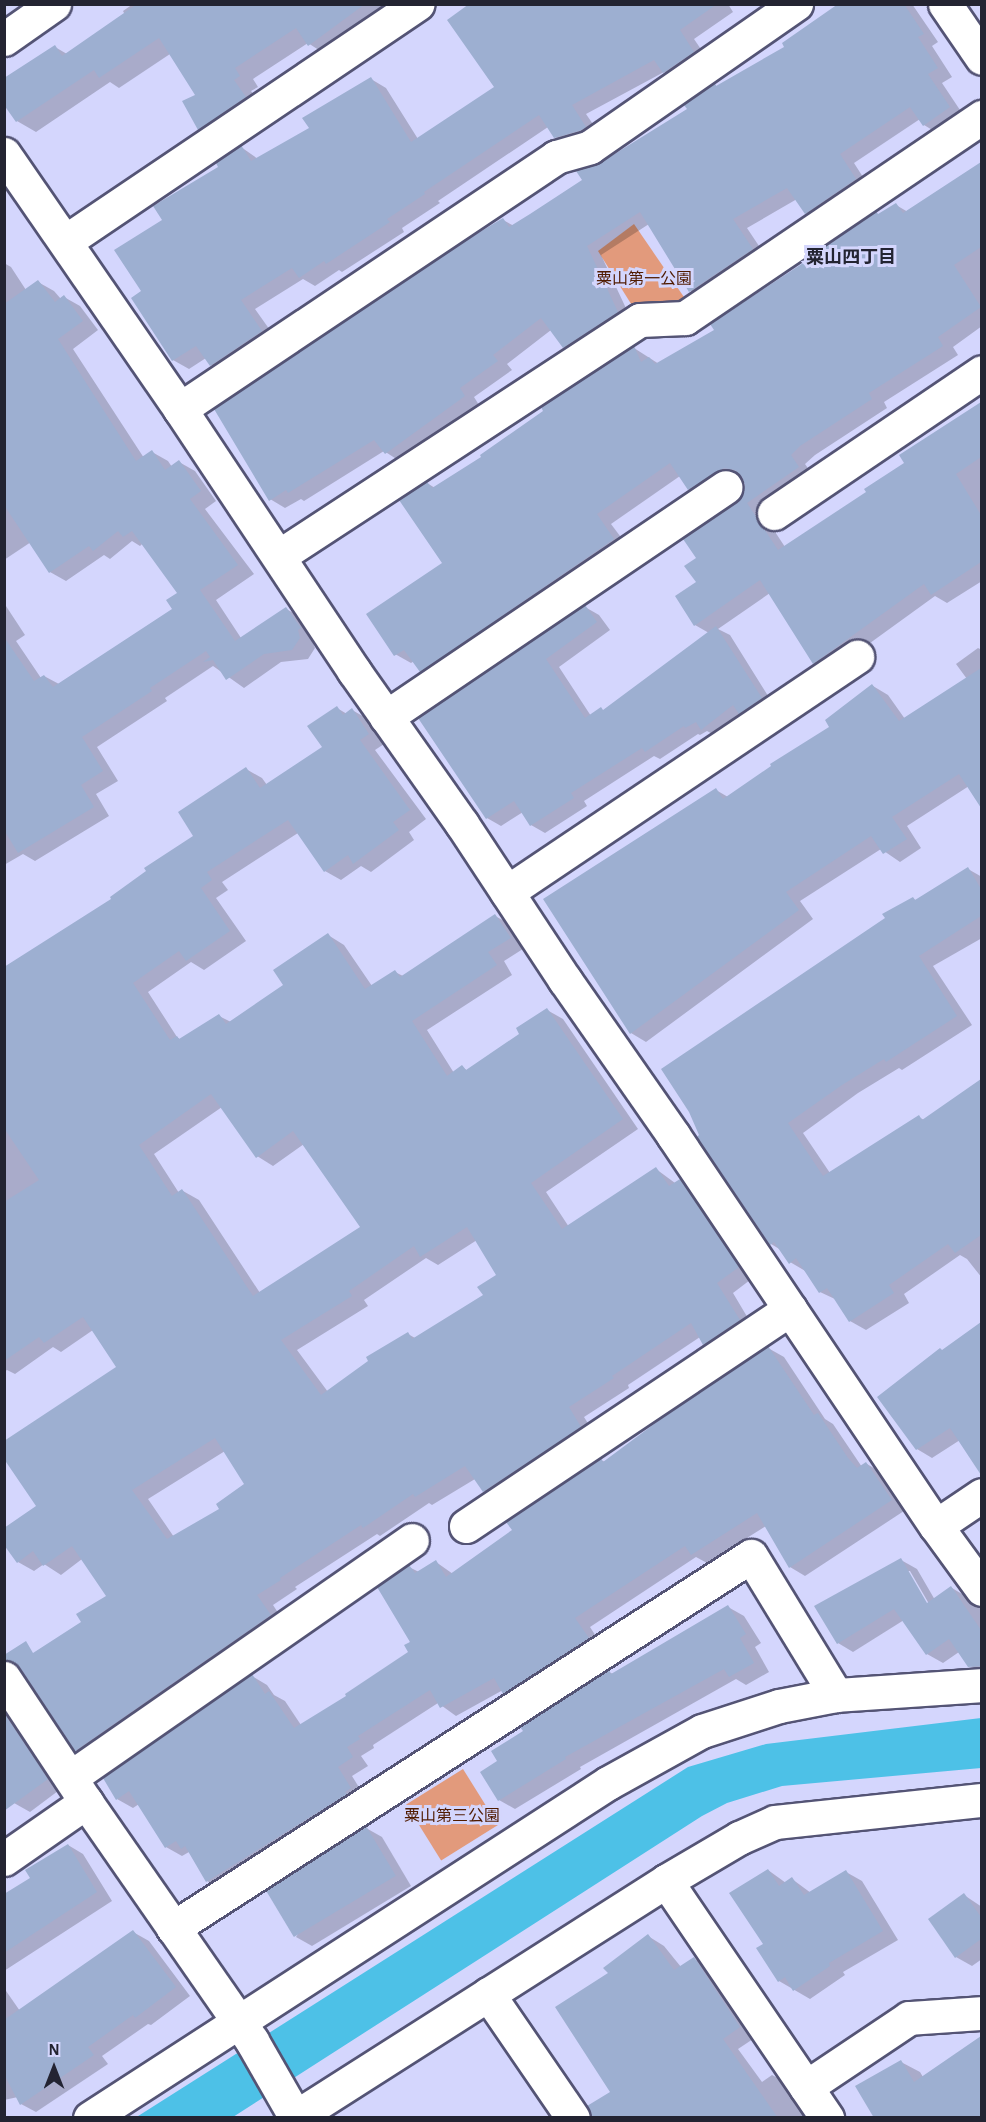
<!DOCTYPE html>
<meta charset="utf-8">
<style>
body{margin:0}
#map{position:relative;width:986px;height:2122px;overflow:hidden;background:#d4d6fd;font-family:"Alegreya Sans","Noto Sans JP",sans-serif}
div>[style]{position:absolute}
.green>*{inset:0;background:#e29a7c;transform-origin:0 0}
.water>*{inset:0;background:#4dc1e7}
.shadow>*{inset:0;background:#0003}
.building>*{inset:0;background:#9dafd1;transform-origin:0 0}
.roads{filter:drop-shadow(2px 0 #545475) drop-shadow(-2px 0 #545475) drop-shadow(0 2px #545475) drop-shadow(0 -2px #545475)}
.minor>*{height:33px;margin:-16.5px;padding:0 16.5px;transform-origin:16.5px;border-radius:16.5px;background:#fff}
span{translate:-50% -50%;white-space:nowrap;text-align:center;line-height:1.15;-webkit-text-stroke:6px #d4d6fd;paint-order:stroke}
.park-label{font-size:16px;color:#501b00}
.neighbourhood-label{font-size:18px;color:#232432;font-weight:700}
.frame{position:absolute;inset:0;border:6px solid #232432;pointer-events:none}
.north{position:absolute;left:24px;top:2038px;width:60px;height:60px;-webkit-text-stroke:4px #d4d6fd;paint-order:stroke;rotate:0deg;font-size:16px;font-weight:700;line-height:24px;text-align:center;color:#232432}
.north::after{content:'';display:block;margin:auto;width:21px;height:27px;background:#232432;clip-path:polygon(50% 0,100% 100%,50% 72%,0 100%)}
</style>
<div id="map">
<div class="green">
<div style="clip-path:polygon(634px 224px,686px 300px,670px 310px,633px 307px,598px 251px)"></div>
<div style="left:463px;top:1769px;width:66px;height:67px;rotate:58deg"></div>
</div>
<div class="water">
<div style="clip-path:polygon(981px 1718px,981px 1768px,782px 1786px,727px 1803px,702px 1816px,233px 2117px,135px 2118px,688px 1767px,766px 1744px)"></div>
</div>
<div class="shadow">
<div style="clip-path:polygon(133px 4px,399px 4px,328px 56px,308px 43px,253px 79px,258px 87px,251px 91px,264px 108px,217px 139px,199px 128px,197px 95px,170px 54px,119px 88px,110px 82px,36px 132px,17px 121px,55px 47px,67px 54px,125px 15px,123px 11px)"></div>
<div style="clip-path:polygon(473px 4px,728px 4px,733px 12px,694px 39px,709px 61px,680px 81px,664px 72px,586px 114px,601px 136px,571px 146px,555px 137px,548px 127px,438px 201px,440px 203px,402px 228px,404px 232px,342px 272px,339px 270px,315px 286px,303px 279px,255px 309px,277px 340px,226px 374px,211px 365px,206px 358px,189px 369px,173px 360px,133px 298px,143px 292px,164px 220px,241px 147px,258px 159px,311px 129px,371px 79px,386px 88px,418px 139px,497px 87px)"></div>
<div style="clip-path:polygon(842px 4px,912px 4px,938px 42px,932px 46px,952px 77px,942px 83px,964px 116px,939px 134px,924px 125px,920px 119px,854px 163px,870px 188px,821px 222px,806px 213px,797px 199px,747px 228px,767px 258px,705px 300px,691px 291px,649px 224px,601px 255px,632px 321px,579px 355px,564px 346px,551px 330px,507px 364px,512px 370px,474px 397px,479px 405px,401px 462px,384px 451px,304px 501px,301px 499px,285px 508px,270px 499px,503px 220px,514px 226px,584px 180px,601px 164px,689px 109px,715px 85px,718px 87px,786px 47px)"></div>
<div style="clip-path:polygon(982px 164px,982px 326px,953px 347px,958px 355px,884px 402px,887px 408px,815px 455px,805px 464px,814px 477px,762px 512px,785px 547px,868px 492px,907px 463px,901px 455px,982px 404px,982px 581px,947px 603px,935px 596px,830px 672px,814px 663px,770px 593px,718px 629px,730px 635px,775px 707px,716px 736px,707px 731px,700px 735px,698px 734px,660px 759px,654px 756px,584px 801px,587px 806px,545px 833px,531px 825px,523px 812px,501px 826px,487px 818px,420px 719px,585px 607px,599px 615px,610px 630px,559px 667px,591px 716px,604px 711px,709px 633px,695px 625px,698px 558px,744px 495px,746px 485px,743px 477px,740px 476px,704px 498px,689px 489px,680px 476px,611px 524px,629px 548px,436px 680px,421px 670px,414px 661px,411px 663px,395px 654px,444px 564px,427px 483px,435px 488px,483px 457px,634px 348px,659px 364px,716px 330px,896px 205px,908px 212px)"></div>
<div style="clip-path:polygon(4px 263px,11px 267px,26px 290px,38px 282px,54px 291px,61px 299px,64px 297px,80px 306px,98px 330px,73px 349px,144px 458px,152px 452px,168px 461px,172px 467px,179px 462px,195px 471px,216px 501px,205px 509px,254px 574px,216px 600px,241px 638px,286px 609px,303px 618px,315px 648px,308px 659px,281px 662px,244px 688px,213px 666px,165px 698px,167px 701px,97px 747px,118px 781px,96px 794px,109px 816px,35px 861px,23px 854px,4px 865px,4px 603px,25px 635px,16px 641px,41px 678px,44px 676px,59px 684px,174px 609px,179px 594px,143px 543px,140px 546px,132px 541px,110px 559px,104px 555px,66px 581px,50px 572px,31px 542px,4px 560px)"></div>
<div style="clip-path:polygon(978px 648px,982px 650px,982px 802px,969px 786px,907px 826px,921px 848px,900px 862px,881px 849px,800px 901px,813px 919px,646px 1042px,631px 1033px,716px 790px,728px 797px,831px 727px,873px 686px,888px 695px,905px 719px,967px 679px,956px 664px)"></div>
<div style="clip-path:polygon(evenodd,337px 708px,347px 714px,352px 710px,368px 719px,384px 744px,375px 750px,426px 819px,409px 832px,414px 840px,371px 872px,361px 866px,341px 880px,325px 871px,298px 833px,222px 882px,228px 890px,216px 898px,246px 941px,204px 970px,191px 962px,148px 992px,177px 1037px,181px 1040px,219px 1016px,231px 1022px,285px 985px,328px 935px,344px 945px,372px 986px,395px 972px,403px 976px,495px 916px,512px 925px,526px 947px,504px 961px,512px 975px,427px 1030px,454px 1073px,462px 1067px,468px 1071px,521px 1034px,547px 1010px,563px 1019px,638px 1129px,546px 1192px,569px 1227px,656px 1169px,675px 1183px,680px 1180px,696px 1190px,754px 1277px,733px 1293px,755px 1330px,721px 1353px,704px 1343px,700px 1337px,628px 1385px,629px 1388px,584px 1417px,596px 1436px,501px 1500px,484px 1491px,475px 1479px,432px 1505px,429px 1503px,380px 1536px,377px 1534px,295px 1587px,297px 1589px,273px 1605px,286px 1625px,92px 1760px,76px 1750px,20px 1663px,83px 1622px,108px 1597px,82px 1559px,61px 1575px,44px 1564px,34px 1571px,18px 1562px,39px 1506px,118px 1367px,93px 1330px,61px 1352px,53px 1347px,15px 1374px,7px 1370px,4px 1372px,4px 964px,7px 968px,113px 899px,195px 836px,246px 769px,262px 778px,267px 785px,324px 747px,337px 708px,222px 1107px,257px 1156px,273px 1166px,304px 1144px,362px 1227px,260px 1293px,199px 1200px,183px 1191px,179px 1193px,154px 1154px,222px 1107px,337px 708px,477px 1240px,498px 1275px,485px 1296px,415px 1338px,408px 1334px,328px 1392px,297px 1350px,368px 1306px,364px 1300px,426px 1258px,438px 1265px,477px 1240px,337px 708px,225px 1451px,246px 1484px,221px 1509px,174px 1537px,148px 1499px,225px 1451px)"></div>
<div style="clip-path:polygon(968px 869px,982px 877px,982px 938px,933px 966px,972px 1025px,902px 1070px,899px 1068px,858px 1093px,803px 1133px,830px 1173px,919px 1117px,924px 1120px,982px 1079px,982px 1278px,967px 1259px,960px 1255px,904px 1294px,909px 1303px,866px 1330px,850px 1321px,837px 1300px,820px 1292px,807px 1272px,790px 1262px,781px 1250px,771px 1244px,699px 1137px,887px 919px,913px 899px,916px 900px)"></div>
<div style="clip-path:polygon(982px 1324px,982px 1472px,960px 1440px,932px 1458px,917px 1449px,943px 1351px)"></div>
<div style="clip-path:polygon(768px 1348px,784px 1357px,825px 1419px,833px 1424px,862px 1467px,867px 1464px,882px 1473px,907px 1509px,805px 1576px,790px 1567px,766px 1526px,707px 1563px,696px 1557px,590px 1627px,603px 1647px,519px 1701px,503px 1690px,456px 1716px,438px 1703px,373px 1745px,374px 1748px,361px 1756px,368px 1766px,352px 1776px,365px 1797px,223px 1890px,207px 1881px,189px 1852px,182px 1856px,166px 1847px,139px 1804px,133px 1808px,117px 1799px,252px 1676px,267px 1685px,274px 1695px,285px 1701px,301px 1725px,349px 1696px,410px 1653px,409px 1567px,419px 1572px,436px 1562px,453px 1574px,514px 1531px,601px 1460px,605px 1462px)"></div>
<div style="clip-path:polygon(evenodd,901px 1560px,917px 1569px,935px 1600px,952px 1588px,967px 1597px,973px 1606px,982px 1608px,982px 1672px,967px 1664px,959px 1652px,943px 1663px,927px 1654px,904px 1620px,853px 1652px,838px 1643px,901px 1560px,907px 1571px,910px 1571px,932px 1609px,929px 1610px,907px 1571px)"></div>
<div style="clip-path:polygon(728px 1607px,744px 1616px,761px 1643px,755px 1647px,769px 1672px,746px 1685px,736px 1679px,580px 1767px,581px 1769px,515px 1809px,499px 1800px,499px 1762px,525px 1732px,609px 1672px,613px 1674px)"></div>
<div style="clip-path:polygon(4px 1712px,17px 1719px,62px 1788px,30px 1812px,14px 1803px,4px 1810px)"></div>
<div style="clip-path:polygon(366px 1828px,382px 1837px,411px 1886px,312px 1946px,296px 1937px)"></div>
<div style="clip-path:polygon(68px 1845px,83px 1854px,112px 1901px,4px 1971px,4px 1896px,32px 1878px)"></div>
<div style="clip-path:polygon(768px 1870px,786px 1883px,792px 1879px,811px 1893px,846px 1872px,862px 1881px,898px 1940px,843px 1972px,845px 1975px,810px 1999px,779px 1981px,765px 1944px)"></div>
<div style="clip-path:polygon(964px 1895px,982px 1907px,982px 1959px,972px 1966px,956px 1957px)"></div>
<div style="clip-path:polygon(133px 1932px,149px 1941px,190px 1996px,151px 2025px,148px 2024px,102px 2056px,108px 2064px,36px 2112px,21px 2104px,18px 2097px,4px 2100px,4px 1988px,20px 2011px)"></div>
<div style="clip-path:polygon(648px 1936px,664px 1946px,681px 1967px,694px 1959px,711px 1968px,756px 2037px,738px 2049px,762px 2082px,772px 2075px,789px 2084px,811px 2118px,622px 2118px,612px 2092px,610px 1974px)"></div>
<div style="clip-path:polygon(973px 2044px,982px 2049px,982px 2118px,876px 2118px,901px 2062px,920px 2072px,923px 2077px)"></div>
</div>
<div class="building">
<div style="clip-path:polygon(137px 4px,365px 4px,308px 46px,296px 28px,235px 68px,240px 76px,234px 80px,246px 97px,198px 130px,182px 101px,195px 95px,159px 38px,99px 78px,94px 70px,16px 122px,4px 105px,4px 78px,55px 45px,62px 56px)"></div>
<div style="clip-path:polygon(469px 4px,717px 4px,680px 30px,694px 52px,663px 73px,654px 60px,572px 105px,586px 127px,582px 130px,554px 138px,539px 115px,424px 192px,425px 194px,387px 219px,390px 222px,326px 264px,324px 261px,299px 278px,292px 268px,241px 300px,262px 331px,210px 366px,196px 346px,172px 361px,131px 298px,141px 291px,114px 250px,162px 220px,153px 206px,218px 167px,216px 163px,241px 145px,251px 161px,309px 128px,302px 118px,371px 77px,411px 142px,494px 87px,447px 20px)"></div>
<div style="clip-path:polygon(838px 4px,904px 4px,924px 34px,918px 37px,938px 68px,928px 74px,950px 107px,923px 126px,910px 107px,840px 154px,856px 179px,805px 214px,787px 188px,733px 219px,753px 249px,689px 292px,640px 212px,587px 246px,618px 312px,563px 348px,541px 318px,493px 355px,498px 361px,460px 388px,465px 396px,385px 454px,374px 440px,288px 493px,286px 490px,269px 501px,214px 409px,452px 249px,503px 218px,509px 227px,530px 214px,582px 180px,576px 171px,600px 163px,687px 109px,684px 105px,715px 83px,716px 86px,784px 47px,782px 43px)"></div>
<div style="clip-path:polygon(981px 162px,981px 247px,954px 265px,981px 307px,938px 337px,943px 346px,869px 393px,872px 399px,800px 446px,791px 455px,799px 467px,747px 503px,778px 550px,866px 492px,864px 489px,904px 463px,899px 455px,981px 402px,981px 457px,956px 474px,981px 515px,981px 562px,931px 595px,924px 584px,813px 664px,760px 580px,694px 626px,675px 596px,696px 582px,684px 566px,696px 558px,683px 539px,737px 502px,743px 495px,745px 485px,742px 477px,735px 470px,724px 468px,688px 490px,670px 463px,597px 514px,614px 539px,588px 557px,420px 672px,404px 650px,394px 656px,366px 614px,442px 563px,399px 500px,427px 482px,432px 488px,481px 457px,480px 455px,543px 411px,541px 407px,634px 346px,641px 362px,649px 357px,655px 364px,714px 330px,710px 324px,826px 248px,825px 246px,876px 211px,878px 214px,896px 203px,903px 213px)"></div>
<div style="clip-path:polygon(38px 280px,55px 302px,64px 295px,83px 321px,58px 339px,136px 461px,152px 450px,165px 470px,179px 460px,201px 491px,190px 499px,238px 565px,200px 590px,235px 641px,286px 607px,301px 628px,298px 630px,300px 638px,292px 650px,264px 654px,226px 680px,213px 660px,203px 662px,210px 657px,206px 651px,150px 688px,152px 691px,82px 737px,103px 771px,81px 785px,94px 807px,18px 853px,4px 830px,4px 637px,34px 681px,44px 675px,53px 687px,172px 609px,166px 600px,177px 593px,132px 531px,123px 537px,118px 531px,93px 551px,89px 546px,49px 573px,4px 505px,4px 304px)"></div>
<div style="clip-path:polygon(585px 605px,597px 622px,546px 659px,585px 718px,601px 707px,603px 710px,716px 626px,762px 698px,739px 714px,733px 705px,701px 730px,696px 722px,685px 728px,684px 726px,645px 752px,642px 748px,571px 793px,574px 798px,530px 826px,514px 801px,486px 819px,418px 718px)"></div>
<div style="clip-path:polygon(981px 668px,981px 808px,959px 774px,892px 817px,907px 839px,883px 854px,871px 836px,786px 892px,799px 910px,630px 1034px,543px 899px,716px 788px,723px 799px,771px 766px,770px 764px,829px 727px,825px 720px,872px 684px,899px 721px)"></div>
<div style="clip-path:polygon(evenodd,337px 706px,343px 715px,352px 708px,369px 734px,360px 740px,410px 810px,393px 822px,399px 830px,353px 864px,348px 855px,324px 872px,288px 820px,207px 872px,212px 880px,201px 888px,230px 931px,186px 961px,179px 951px,133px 983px,170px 1040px,177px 1036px,179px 1039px,219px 1014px,226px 1024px,283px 985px,273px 970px,328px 933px,365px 989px,395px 970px,400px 977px,495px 914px,511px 938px,488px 952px,497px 965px,412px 1021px,447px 1076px,462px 1065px,466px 1070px,519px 1034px,516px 1028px,547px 1008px,623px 1119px,531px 1183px,562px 1229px,656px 1167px,669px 1186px,680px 1179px,739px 1267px,717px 1283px,740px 1320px,703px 1345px,691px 1323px,612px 1376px,614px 1378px,569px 1407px,581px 1427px,483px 1492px,465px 1466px,415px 1497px,413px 1494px,363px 1528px,361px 1525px,280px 1578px,281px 1580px,257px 1595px,271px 1615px,75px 1751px,20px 1668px,13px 1662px,4px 1660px,4px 1655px,26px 1641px,33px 1653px,81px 1622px,76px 1614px,106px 1596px,72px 1546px,43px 1566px,33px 1551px,17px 1563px,4px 1545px,4px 1528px,36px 1506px,4px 1459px,4px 1441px,116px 1367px,83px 1317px,44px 1343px,39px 1337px,4px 1361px,4px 1202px,39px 1180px,4px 1128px,4px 967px,111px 899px,110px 897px,146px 871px,144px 868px,193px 836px,178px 812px,246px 767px,260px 788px,322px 747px,307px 726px,337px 706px,211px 1094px,256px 1158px,293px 1131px,360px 1227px,253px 1296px,182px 1189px,172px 1196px,139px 1145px,211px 1094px,337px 706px,467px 1227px,496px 1275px,477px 1287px,483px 1295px,412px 1339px,408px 1332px,366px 1357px,368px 1361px,321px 1395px,281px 1340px,352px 1296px,349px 1291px,414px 1246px,420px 1257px,467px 1227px,337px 706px,215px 1438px,244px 1484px,216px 1504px,219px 1509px,167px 1539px,132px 1490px,215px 1438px)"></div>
<div style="clip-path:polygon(968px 867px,981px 889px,981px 916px,919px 956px,957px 1016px,886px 1062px,884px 1059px,842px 1085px,788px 1123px,823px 1176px,919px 1115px,922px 1120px,981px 1079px,981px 1235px,955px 1253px,948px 1244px,889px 1285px,894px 1293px,849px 1322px,827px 1288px,819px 1293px,796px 1258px,789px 1264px,774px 1242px,770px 1245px,697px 1137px,699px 1135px,689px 1112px,661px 1069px,885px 918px,882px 914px,913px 897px,915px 900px)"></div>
<div style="clip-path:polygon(981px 1322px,981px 1475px,950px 1428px,916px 1450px,877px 1397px,940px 1348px,942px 1350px)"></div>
<div style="clip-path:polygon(768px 1346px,814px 1415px,818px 1413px,848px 1458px,857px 1468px,866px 1462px,892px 1500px,789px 1568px,757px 1513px,691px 1555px,685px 1546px,575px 1618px,589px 1638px,503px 1694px,494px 1678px,440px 1708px,430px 1690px,358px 1736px,360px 1739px,347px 1747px,353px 1757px,338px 1767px,351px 1788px,345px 1792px,347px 1794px,206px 1882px,185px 1846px,181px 1849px,176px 1841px,165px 1848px,129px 1791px,116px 1800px,103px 1778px,252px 1674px,265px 1694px,269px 1691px,294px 1728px,346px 1696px,345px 1694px,408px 1652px,404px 1645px,410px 1642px,377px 1587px,409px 1565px,415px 1573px,436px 1560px,446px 1577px,512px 1530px,506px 1522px,601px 1458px,603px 1462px,673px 1410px)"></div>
<div style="clip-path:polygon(901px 1558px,927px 1603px,951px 1586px,981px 1630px,981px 1666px,968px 1667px,949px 1639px,926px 1655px,894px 1609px,837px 1644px,814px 1606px)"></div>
<div style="clip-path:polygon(728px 1605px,746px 1634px,740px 1638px,754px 1663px,729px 1677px,724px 1669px,565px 1757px,566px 1759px,498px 1801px,480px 1772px,497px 1761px,491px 1751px,523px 1731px,520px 1727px,609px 1670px,611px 1674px)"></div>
<div style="clip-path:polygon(4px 1713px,48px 1779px,4px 1811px)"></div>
<div style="left:366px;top:1826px;width:58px;height:119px;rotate:59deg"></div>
<div style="clip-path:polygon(68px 1844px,97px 1892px,4px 1953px,4px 1894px,30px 1878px,25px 1870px)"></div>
<div style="clip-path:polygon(768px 1869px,779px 1886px,792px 1877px,804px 1895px,846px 1870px,883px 1931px,829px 1963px,830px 1966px,793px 1991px,785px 1977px,778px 1982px,756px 1948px,763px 1944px,729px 1893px)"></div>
<div style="clip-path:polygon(964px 1893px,981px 1917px,981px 1939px,955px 1958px,928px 1919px)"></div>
<div style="clip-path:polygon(133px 1930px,176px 1987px,135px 2018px,133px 2015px,88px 2047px,94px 2055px,20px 2105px,4px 2074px,4px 2020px)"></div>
<div style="clip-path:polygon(648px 1934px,674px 1970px,694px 1957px,740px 2027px,723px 2039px,778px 2118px,592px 2118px,587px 2106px,610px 2092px,555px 2007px,608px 1973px,603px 1968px)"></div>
<div style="clip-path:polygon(981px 2036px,981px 2118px,874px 2118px,855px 2086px,901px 2060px,914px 2082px)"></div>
</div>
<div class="roads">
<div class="minor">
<div style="left:945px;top:4px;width:65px;rotate:55.6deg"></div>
<div style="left:4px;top:39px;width:61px;rotate:-35deg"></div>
<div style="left:4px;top:154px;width:310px;rotate:55.4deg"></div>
<div style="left:180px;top:409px;width:315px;rotate:56.4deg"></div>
<div style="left:354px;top:671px;width:187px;rotate:54.8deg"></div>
<div style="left:462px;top:824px;width:187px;rotate:56.6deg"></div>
<div style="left:565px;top:980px;width:189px;rotate:55.1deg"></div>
<div style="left:673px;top:1135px;width:471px;rotate:56.1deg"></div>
<div style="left:936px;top:1526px;width:78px;rotate:53.9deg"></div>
<div style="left:66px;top:241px;width:424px;rotate:-34deg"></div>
<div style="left:180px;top:409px;width:453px;rotate:-33.8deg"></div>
<div style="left:556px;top:157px;width:35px;rotate:-16deg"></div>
<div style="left:590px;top:147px;width:251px;rotate:-34.8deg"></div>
<div style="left:774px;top:513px;width:251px;rotate:-34.1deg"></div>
<div style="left:279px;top:556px;width:431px;rotate:-33.2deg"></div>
<div style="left:640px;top:320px;width:45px;rotate:-2.5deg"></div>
<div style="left:685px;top:318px;width:359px;rotate:-34.1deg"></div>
<div style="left:386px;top:717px;width:410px;rotate:-34.1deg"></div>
<div style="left:507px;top:892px;width:422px;rotate:-33.9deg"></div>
<div style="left:466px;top:1526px;width:390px;rotate:-33.8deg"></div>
<div style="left:936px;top:1526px;width:55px;rotate:-34deg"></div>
<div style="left:4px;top:1678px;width:149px;rotate:56.5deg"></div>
<div style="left:86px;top:1802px;width:291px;rotate:55.2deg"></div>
<div style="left:252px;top:2041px;width:86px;rotate:60.2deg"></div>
<div style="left:71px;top:1777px;width:415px;rotate:-34.8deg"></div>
<div style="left:4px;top:1859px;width:100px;rotate:-34.8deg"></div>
<div style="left:666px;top:1881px;width:287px;rotate:55.8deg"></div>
<div style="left:173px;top:1928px;width:687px;rotate:-32.77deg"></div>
<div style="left:751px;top:1556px;width:163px;rotate:58.6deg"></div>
<div style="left:488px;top:1994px;width:150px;rotate:55.6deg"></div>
<div style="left:806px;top:2087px;width:124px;rotate:-33.8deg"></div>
<div style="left:909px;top:2018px;width:73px;rotate:-3.9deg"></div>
<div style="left:90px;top:2118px;width:617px;rotate:-32.89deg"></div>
<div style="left:608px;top:1783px;width:107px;rotate:-29deg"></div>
<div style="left:702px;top:1731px;width:81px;rotate:-18deg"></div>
<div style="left:779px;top:1706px;width:58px;rotate:-10.9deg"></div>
<div style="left:836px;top:1695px;width:146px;rotate:-3.9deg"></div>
<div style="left:294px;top:2118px;width:441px;rotate:-32.5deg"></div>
<div style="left:666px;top:1881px;width:85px;rotate:-30.5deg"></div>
<div style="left:739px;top:1838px;width:39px;rotate:-24deg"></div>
<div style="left:775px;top:1822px;width:208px;rotate:-6.1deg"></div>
</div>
</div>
<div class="park-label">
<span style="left:644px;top:279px">粟山第一公園</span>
<span style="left:452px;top:1816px">粟山第三公園</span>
</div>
<div class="neighbourhood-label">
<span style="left:851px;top:258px">粟山四丁目</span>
</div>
<div class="frame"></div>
<div class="north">N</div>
</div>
